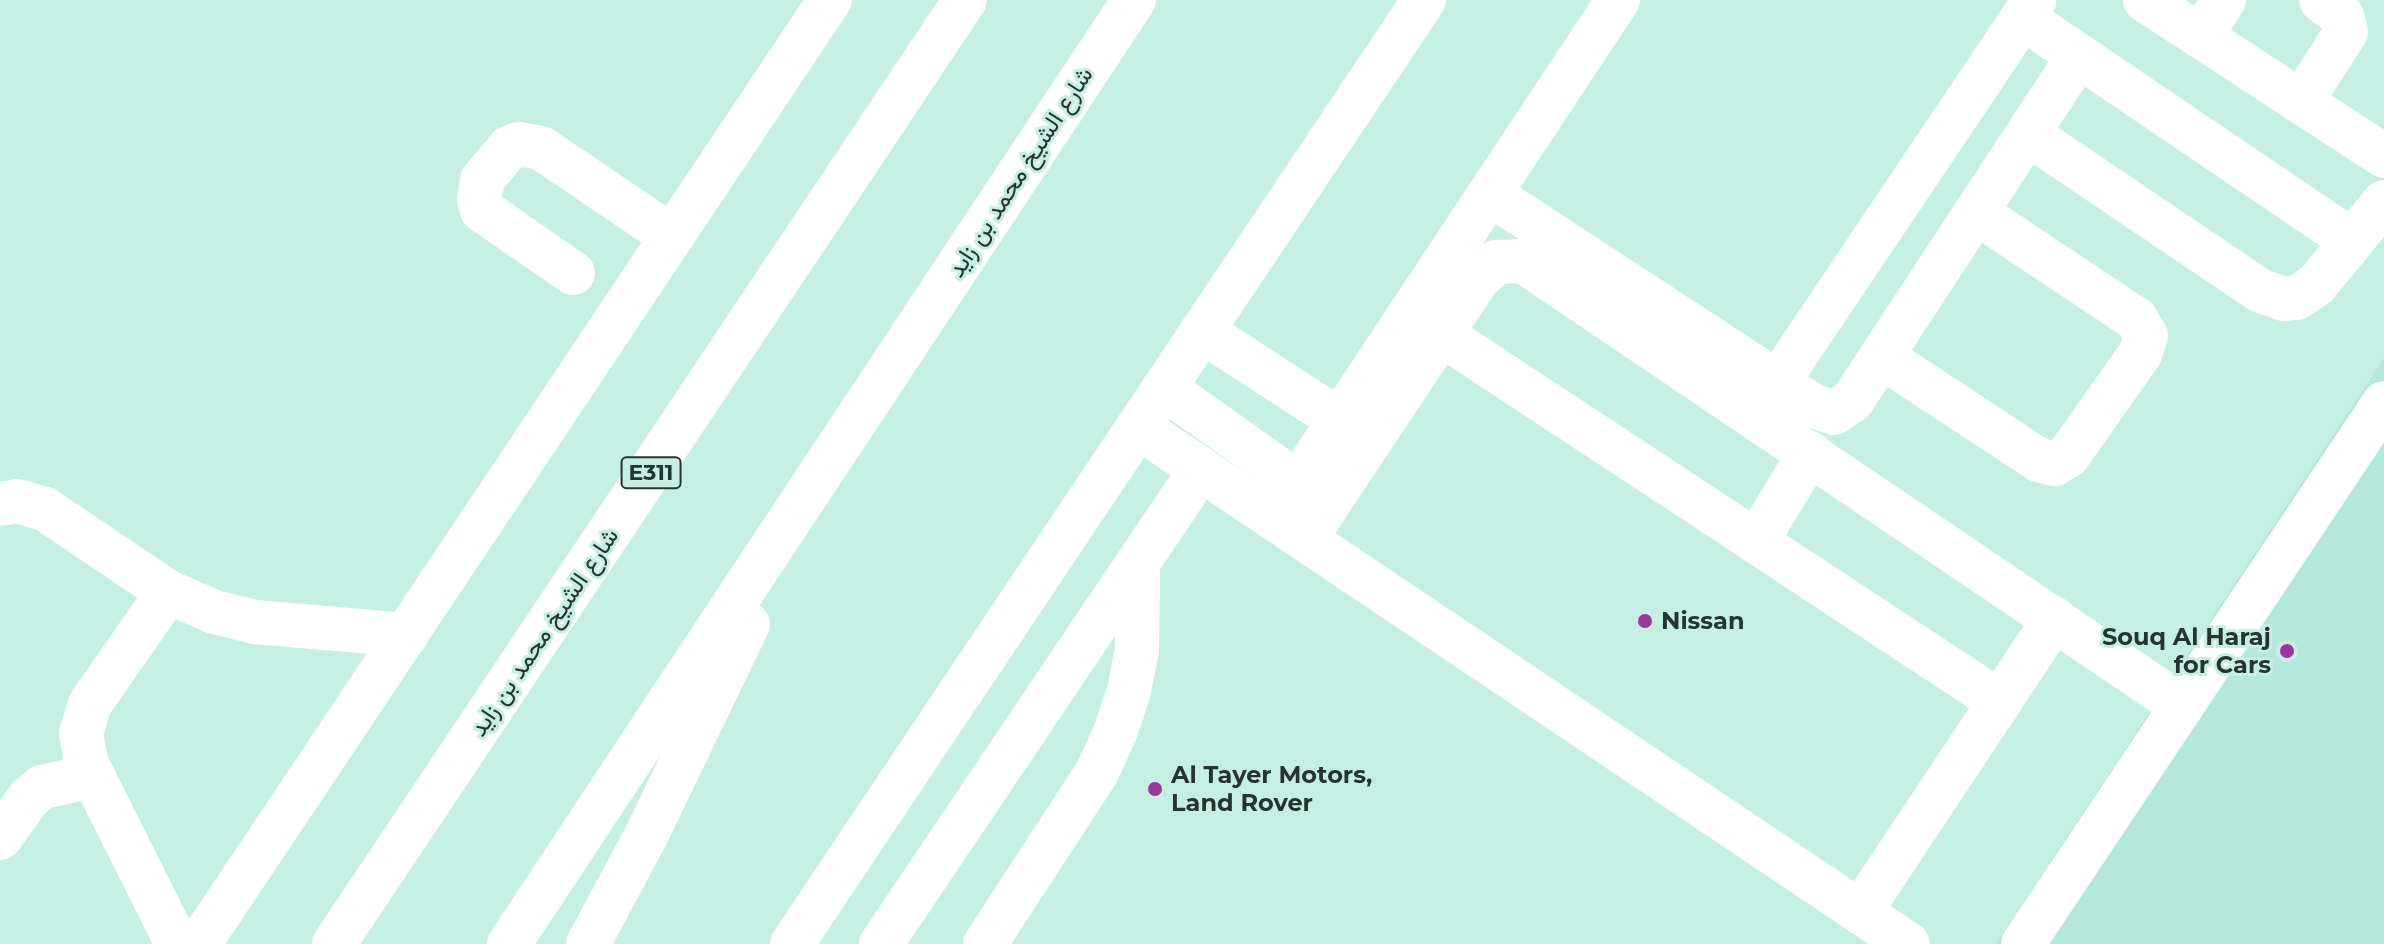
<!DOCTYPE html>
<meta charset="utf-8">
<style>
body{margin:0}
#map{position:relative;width:2384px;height:944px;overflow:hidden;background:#c6efe4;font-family:Montserrat,Vazirmatn,sans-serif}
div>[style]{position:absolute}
.built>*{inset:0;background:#b4e8da}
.minor>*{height:44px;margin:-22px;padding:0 22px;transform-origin:22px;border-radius:22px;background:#fff}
.major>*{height:44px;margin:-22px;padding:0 22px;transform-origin:22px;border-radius:22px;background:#fff}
.highway>*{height:44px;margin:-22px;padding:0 22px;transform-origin:22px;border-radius:22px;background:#fff}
.dots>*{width:22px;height:22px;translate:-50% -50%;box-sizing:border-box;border:4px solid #c6efe4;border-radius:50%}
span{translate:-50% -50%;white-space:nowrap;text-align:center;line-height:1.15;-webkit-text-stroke:6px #c6efe4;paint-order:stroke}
.shield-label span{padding:2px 6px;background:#c6efe4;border:2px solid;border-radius:6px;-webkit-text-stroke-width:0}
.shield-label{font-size:22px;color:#243430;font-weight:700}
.street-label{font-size:24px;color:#243430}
.poi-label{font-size:24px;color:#243430;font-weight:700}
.left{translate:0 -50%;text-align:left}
.right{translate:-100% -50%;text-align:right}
</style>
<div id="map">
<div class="built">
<div style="clip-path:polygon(2384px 358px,2384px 944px,1996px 944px)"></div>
</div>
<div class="minor">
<div style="left:2145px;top:0;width:285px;rotate:33.1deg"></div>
<div style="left:2023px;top:18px;width:397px;rotate:34.1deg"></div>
<div style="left:2200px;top:36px;width:43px;rotate:-56.3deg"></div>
<div style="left:2301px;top:102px;width:83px;rotate:-57.3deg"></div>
<div style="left:2346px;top:32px;width:16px;rotate:-104deg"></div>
<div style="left:2342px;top:16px;width:26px;rotate:-143deg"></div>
<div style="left:2028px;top:134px;width:281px;rotate:34deg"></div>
<div style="left:2261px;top:291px;width:24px;rotate:19deg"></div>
<div style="left:2284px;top:299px;width:12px;rotate:-5deg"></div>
<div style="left:2296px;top:298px;width:24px;rotate:-33deg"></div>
<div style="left:2316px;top:285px;width:107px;rotate:-50.7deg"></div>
<div style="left:1490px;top:194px;width:387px;rotate:33.2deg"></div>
<div style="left:1814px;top:406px;width:21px;rotate:19deg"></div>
<div style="left:1834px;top:413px;width:22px;rotate:-34deg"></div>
<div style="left:1852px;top:401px;width:413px;rotate:-56.7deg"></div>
<div style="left:573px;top:273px;width:111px;rotate:-145.3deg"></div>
<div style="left:482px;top:210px;width:10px;rotate:-107deg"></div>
<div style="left:479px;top:200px;width:20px;rotate:-81deg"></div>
<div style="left:482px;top:180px;width:42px;rotate:-49.8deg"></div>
<div style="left:509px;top:148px;width:11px;rotate:-22deg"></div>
<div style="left:519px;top:144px;width:22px;rotate:10deg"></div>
<div style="left:541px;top:148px;width:157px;rotate:34.1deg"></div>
<div style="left:1202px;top:331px;width:191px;rotate:33deg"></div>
<div style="left:1441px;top:334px;width:669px;rotate:33.36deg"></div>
<div style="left:1882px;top:357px;width:188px;rotate:33.3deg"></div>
<div style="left:2039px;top:460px;width:16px;rotate:15deg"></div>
<div style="left:2054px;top:464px;width:16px;rotate:-30deg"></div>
<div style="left:2068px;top:456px;width:125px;rotate:-54.8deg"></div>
<div style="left:2140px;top:354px;width:19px;rotate:-72deg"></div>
<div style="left:2146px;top:336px;width:20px;rotate:-120deg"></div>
<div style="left:2136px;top:319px;width:191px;rotate:-146.3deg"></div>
<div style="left:1164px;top:388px;width:194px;rotate:35.3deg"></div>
<div style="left:1761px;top:407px;width:490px;rotate:-56.1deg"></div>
<div style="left:1138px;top:427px;width:927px;rotate:33.88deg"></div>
<div style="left:1298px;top:483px;width:579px;rotate:-56.47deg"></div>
<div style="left:0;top:504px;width:17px;rotate:-10deg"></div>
<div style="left:17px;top:501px;width:29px;rotate:16deg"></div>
<div style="left:45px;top:509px;width:148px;rotate:34deg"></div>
<div style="left:168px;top:592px;width:50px;rotate:23.5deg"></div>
<div style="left:214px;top:612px;width:42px;rotate:13.7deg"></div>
<div style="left:255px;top:622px;width:152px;rotate:4.9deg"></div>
<div style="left:1305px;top:539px;width:311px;rotate:-56.4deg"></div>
<div style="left:1477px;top:280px;width:26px;rotate:-43deg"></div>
<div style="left:1496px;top:262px;width:27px;rotate:-2deg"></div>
<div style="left:1523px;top:261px;width:795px;rotate:34.03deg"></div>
<div style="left:1756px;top:542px;width:104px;rotate:-58.8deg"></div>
<div style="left:168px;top:592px;width:136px;rotate:124.9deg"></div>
<div style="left:90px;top:704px;width:30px;rotate:107deg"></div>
<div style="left:81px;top:733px;width:29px;rotate:80deg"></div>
<div style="left:86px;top:762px;width:203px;rotate:63.4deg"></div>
<div style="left:0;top:838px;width:49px;rotate:-54.1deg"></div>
<div style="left:29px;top:798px;width:17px;rotate:-40deg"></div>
<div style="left:42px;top:787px;width:52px;rotate:-12.2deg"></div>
<div style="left:1860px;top:912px;width:352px;rotate:-56.4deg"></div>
<div style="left:792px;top:944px;width:1136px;rotate:-56.2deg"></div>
<div style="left:881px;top:944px;width:544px;rotate:-56.02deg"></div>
<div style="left:985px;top:944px;width:205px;rotate:-56.9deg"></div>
<div style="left:1097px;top:772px;width:43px;rotate:-65.2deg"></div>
<div style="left:1115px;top:733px;width:44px;rotate:-71.6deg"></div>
<div style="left:1129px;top:691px;width:42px;rotate:-79deg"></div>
<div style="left:1137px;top:650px;width:87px;rotate:-89.3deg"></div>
<div style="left:2023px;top:944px;width:650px;rotate:-56.29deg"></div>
</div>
<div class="major">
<div style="left:199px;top:944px;width:1135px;rotate:-56.24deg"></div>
</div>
<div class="highway">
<div style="left:334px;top:944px;width:1135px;rotate:-56.24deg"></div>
<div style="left:509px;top:944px;width:1132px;rotate:-56.49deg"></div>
<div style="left:588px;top:944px;width:123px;rotate:-61.8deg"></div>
<div style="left:646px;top:836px;width:235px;rotate:-64.3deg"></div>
</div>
<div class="dots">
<div style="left:1645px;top:621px;background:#9a379d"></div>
<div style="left:2287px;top:651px;background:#9a379d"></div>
<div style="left:1155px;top:789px;background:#9a379d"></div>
</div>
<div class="shield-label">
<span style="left:651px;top:473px">E311</span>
</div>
<div class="street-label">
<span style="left:1020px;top:172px;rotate:-57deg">شارع الشيخ محمد بن زايد</span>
<span style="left:544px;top:632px;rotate:-56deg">شارع الشيخ محمد بن زايد</span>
</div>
<div class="poi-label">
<span class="left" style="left:1661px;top:621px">Nissan</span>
<span class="right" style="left:2271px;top:651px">Souq Al Haraj<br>for Cars</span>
<span class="left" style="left:1171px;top:789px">Al Tayer Motors,<br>Land Rover</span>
</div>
</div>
